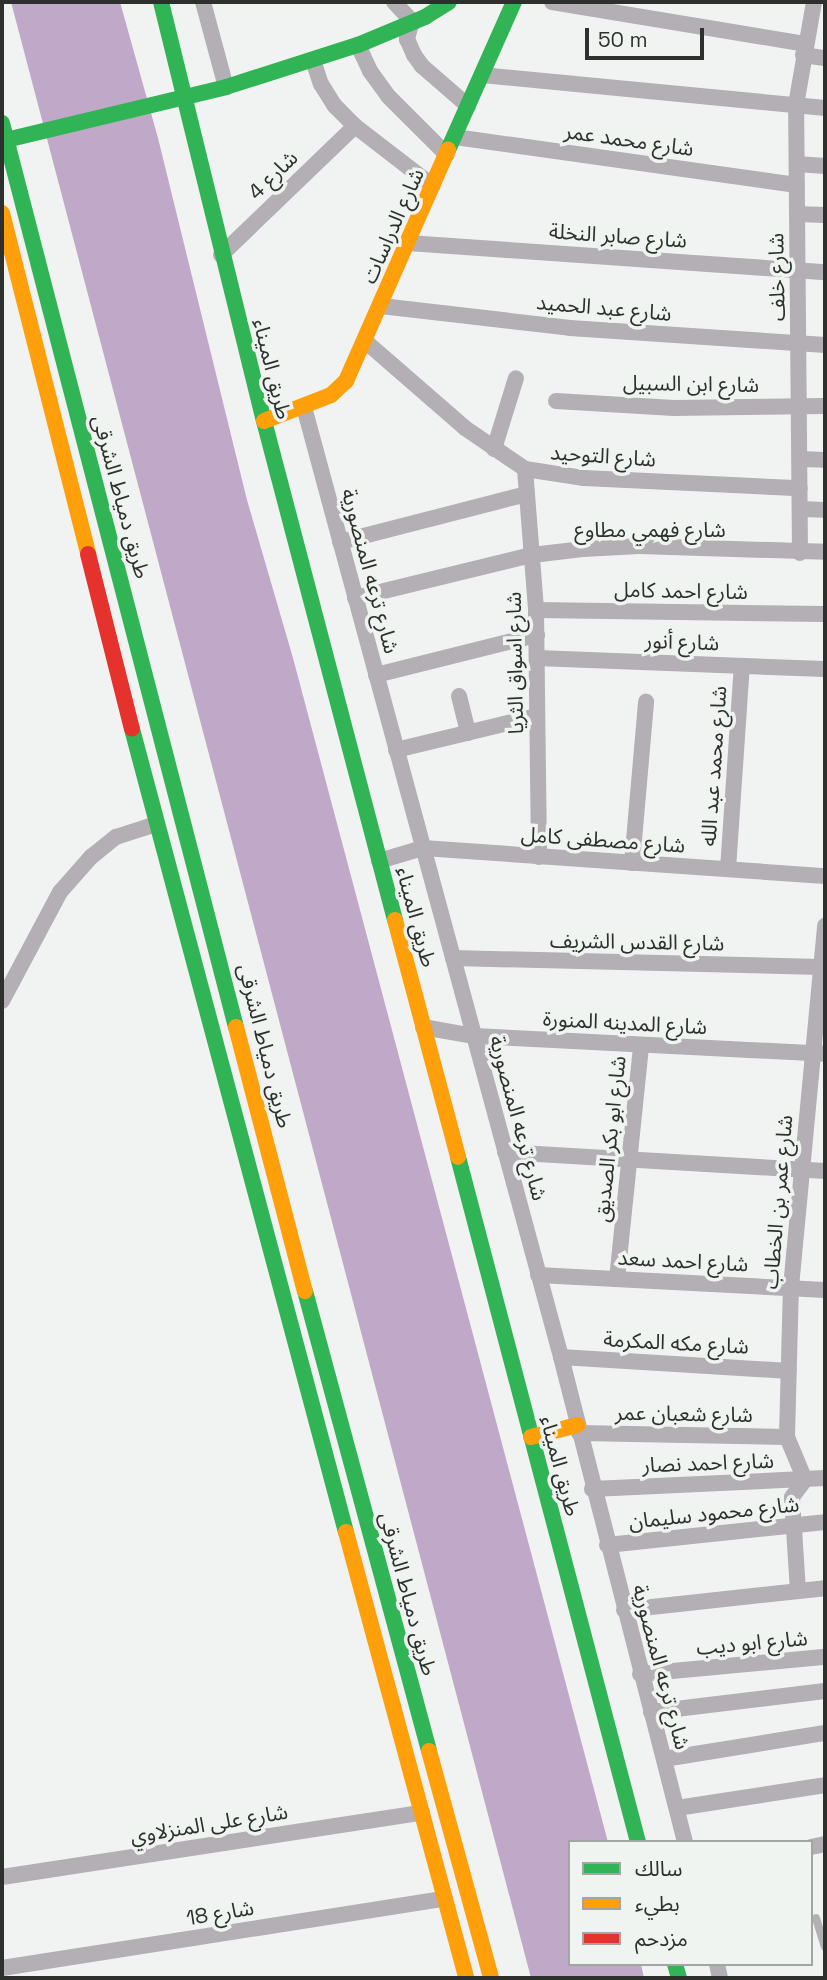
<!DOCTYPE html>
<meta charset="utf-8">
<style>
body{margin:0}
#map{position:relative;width:827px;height:1980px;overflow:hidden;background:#f1f3f2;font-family:"Space Grotesk","Noto Sans Arabic",sans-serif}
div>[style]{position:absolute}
.water>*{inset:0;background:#c0a8c9}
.lane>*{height:8px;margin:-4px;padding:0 4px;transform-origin:4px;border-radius:4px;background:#b3afb5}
.street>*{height:16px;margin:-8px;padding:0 8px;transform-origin:8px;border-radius:8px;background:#b3afb5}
.fast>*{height:16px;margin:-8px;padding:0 8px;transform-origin:8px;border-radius:8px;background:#30b455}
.slow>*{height:16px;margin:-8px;padding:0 8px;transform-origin:8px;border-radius:8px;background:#ff9f0a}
.jam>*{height:16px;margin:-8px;padding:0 8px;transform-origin:8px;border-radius:8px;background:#e5322d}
span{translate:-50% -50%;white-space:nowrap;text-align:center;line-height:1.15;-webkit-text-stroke:7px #f0f4f1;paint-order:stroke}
.street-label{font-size:21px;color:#2e302e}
.frame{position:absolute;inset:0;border:4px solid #2e302e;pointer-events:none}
.legend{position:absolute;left:568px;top:1840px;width:245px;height:126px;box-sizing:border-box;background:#f0f4f1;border:2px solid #a2a6a3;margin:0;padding:9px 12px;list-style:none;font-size:21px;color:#2e302e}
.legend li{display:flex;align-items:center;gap:14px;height:35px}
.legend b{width:35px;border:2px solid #a2a6a3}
.scale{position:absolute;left:585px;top:28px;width:119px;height:32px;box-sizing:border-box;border:4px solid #2e302e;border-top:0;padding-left:9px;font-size:21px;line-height:24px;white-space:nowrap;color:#2e302e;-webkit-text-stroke:5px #f0f4f1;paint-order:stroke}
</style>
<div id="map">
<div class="water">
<div style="clip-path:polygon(11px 2px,120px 2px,158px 138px,247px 500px,293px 658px,608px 1842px,570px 1842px,570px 1964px,641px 1964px,644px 1978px,531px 1978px)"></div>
</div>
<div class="lane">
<div style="left:816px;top:1918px;width:30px;rotate:73deg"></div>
</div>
<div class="street">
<div style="left:203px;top:2px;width:88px;rotate:74.9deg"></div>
<div style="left:394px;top:2px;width:26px;rotate:47deg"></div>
<div style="left:412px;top:21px;width:19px;rotate:106deg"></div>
<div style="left:407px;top:39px;width:17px;rotate:66deg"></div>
<div style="left:414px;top:55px;width:14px;rotate:54deg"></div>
<div style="left:422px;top:66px;width:61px;rotate:41deg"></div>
<div style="left:552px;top:2px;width:256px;rotate:9.4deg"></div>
<div style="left:358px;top:45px;width:29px;rotate:65deg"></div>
<div style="left:370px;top:71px;width:31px;rotate:54deg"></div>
<div style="left:388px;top:96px;width:83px;rotate:45deg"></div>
<div style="left:803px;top:55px;width:22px;rotate:8deg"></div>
<div style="left:313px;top:60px;width:25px;rotate:72deg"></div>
<div style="left:321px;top:84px;width:26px;rotate:58deg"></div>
<div style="left:335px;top:106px;width:28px;rotate:45deg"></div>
<div style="left:355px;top:126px;width:98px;rotate:37.6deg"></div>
<div style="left:482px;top:75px;width:345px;rotate:5.5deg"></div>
<div style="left:455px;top:137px;width:345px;rotate:8deg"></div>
<div style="left:797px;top:164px;width:28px;rotate:4deg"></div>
<div style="left:798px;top:214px;width:27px;rotate:2deg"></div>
<div style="left:408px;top:243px;width:418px;rotate:4deg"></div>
<div style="left:221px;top:255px;width:186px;rotate:-43.9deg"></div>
<div style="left:381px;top:306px;width:190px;rotate:6.6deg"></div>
<div style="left:570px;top:328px;width:256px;rotate:3.8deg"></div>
<div style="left:365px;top:341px;width:133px;rotate:41deg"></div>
<div style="left:465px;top:428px;width:73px;rotate:34.3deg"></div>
<div style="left:525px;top:469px;width:60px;rotate:8.7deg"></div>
<div style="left:584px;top:478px;width:216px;rotate:2.7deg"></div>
<div style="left:556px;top:401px;width:118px;rotate:3.4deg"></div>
<div style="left:674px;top:408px;width:151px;rotate:-0.8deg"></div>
<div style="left:304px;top:407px;width:984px;rotate:74.86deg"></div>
<div style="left:561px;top:1357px;width:501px;rotate:75.66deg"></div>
<div style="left:494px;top:449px;width:74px;rotate:-72.8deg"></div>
<div style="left:800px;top:459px;width:25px;rotate:2deg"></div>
<div style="left:525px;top:469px;width:141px;rotate:85.5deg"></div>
<div style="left:536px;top:610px;width:247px;rotate:89.3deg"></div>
<div style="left:800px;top:509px;width:25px;rotate:2deg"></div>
<div style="left:340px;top:542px;width:193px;rotate:-14.4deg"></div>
<div style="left:800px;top:553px;width:448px;rotate:-90.5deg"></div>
<div style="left:796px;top:105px;width:105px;rotate:-80.1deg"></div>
<div style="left:355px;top:598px;width:182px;rotate:-13.7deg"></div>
<div style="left:532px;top:555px;width:51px;rotate:-6.7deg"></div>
<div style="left:583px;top:549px;width:56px;rotate:-3.1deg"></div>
<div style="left:639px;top:546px;width:186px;rotate:1.8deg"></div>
<div style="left:536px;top:610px;width:289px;rotate:0.8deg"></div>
<div style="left:537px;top:658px;width:288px;rotate:2.2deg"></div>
<div style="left:376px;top:675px;width:166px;rotate:-14deg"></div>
<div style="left:459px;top:696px;width:38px;rotate:76deg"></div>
<div style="left:396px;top:750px;width:145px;rotate:-13.6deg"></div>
<div style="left:379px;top:861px;width:46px;rotate:-16.5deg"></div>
<div style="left:423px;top:848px;width:403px;rotate:4deg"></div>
<div style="left:632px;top:863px;width:162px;rotate:-85deg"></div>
<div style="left:728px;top:869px;width:203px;rotate:-86.1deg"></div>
<div style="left:453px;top:958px;width:368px;rotate:1.4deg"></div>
<div style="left:2px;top:1001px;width:123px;rotate:-62deg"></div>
<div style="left:60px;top:892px;width:47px;rotate:-48.5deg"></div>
<div style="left:91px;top:857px;width:32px;rotate:-39deg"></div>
<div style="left:116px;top:837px;width:42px;rotate:-18deg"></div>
<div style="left:423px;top:1027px;width:52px;rotate:10deg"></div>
<div style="left:474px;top:1036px;width:351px;rotate:2.9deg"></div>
<div style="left:505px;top:1152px;width:321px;rotate:3.4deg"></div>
<div style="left:538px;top:1275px;width:287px;rotate:3deg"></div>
<div style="left:617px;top:1279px;width:235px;rotate:-84.1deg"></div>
<div style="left:561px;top:1357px;width:228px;rotate:3.5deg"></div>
<div style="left:579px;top:1433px;width:208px;rotate:1.1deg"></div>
<div style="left:592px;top:1489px;width:233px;rotate:-2.7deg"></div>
<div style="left:607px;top:1545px;width:219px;rotate:-6deg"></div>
<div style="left:798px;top:1591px;width:94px;rotate:-93.7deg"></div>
<div style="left:792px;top:1497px;width:21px;rotate:-53deg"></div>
<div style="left:805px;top:1480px;width:47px;rotate:-112.7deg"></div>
<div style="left:787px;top:1437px;width:150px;rotate:-88.5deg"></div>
<div style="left:791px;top:1287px;width:363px;rotate:-84.6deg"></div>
<div style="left:624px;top:1610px;width:202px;rotate:-6.2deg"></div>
<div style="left:640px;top:1674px;width:186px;rotate:-5.3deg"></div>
<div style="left:651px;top:1712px;width:175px;rotate:-6.9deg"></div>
<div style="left:664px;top:1759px;width:163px;rotate:-9.2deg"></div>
<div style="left:677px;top:1808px;width:150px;rotate:-8.8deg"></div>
<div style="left:811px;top:1847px;width:14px;rotate:-12deg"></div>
<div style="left:2px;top:1877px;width:425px;rotate:-8.7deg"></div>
<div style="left:717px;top:1964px;width:14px;rotate:78deg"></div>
<div style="left:2px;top:1968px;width:448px;rotate:-8.9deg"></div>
</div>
<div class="fast">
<div style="left:161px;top:2px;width:431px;rotate:76.2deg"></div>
<div style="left:264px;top:421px;width:516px;rotate:75.29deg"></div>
<div style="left:2px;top:123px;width:934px;rotate:75.49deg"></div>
<div style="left:6px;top:140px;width:226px;rotate:-13.5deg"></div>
<div style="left:226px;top:87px;width:139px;rotate:-17.7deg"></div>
<div style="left:358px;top:45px;width:73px;rotate:-22.7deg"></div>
<div style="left:425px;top:17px;width:28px;rotate:-32deg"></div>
<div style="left:448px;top:150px;width:162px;rotate:-66deg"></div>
<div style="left:132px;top:729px;width:831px;rotate:75.08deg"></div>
<div style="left:458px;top:1157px;width:708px;rotate:75.28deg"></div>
<div style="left:305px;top:1291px;width:476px;rotate:74.9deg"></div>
<div style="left:675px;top:1964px;width:15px;rotate:74deg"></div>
</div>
<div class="slow">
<div style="left:2px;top:213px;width:352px;rotate:75.8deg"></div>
<div style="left:264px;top:421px;width:72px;rotate:-21.2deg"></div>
<div style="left:331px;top:395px;width:21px;rotate:-43deg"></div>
<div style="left:346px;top:381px;width:253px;rotate:-66.2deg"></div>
<div style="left:395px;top:920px;width:245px;rotate:75.1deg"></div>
<div style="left:236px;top:1027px;width:273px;rotate:75.4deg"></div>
<div style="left:531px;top:1437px;width:48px;rotate:-14.6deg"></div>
<div style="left:346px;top:1532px;width:462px;rotate:74.9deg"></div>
<div style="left:429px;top:1751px;width:235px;rotate:74.7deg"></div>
</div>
<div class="jam">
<div style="left:88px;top:554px;width:180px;rotate:75.9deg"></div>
</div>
<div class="street-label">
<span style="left:629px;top:140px;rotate:8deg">شارع محمد عمر</span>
<span style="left:273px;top:175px;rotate:-44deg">شارع 4</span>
<span style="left:393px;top:226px;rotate:-66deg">شارع الدراسات</span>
<span style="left:618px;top:236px;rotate:4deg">شارع صابر النخلة</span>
<span style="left:777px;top:277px;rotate:-91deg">شارع خلف</span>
<span style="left:604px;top:308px;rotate:5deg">شارع عبد الحميد</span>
<span style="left:272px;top:369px;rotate:76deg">طريق الميناء</span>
<span style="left:691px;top:384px;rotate:1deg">شارع ابن السبيل</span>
<span style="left:603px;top:456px;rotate:4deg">شارع التوحيد</span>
<span style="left:121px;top:497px;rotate:75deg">طريق دمياط الشرقى</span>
<span style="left:650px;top:530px">شارع فهمي مطاوع</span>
<span style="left:370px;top:571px;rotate:75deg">شارع ترعه المنصورية</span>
<span style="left:681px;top:591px;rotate:1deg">شارع احمد كامل</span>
<span style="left:682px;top:642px;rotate:2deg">شارع أنور</span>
<span style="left:515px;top:663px;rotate:-91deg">شارع اسواق الثريا</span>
<span style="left:714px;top:766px;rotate:-86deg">شارع محمد عبد الله</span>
<span style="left:603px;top:840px;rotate:4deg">شارع مصطفى كامل</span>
<span style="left:416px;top:917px;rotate:75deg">طريق الميناء</span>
<span style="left:637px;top:942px;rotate:1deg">شارع القدس الشريف</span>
<span style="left:625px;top:1023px;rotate:3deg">شارع المدينه المنورة</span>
<span style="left:265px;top:1046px;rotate:76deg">طريق دمياط الشرقى</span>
<span style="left:518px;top:1118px;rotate:75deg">شارع ترعه المنصورية</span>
<span style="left:610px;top:1139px;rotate:-84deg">شارع ابو بكر الصديق</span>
<span style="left:778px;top:1202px;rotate:-85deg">شارع عمر بن الخطاب</span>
<span style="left:683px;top:1261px;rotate:3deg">شارع احمد سعد</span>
<span style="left:676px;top:1343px;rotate:3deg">شارع مكه المكرمة</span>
<span style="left:684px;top:1414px;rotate:1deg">شارع شعبان عمر</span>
<span style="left:708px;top:1463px;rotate:-2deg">شارع احمد نصار</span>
<span style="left:560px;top:1466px;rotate:75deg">طريق الميناء</span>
<span style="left:714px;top:1513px;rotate:-6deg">شارع محمود سليمان</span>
<span style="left:408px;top:1594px;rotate:75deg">طريق دمياط الشرقى</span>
<span style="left:752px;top:1643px;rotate:-5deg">شارع ابو ديب</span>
<span style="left:661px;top:1667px;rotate:75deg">شارع ترعه المنصورية</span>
<span style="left:209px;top:1824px;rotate:-9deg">شارع على المنزلاوي</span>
<span style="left:220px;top:1913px;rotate:-9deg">شارع 18</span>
</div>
<div class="frame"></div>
<ul class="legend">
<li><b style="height:9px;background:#30b455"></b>سالك</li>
<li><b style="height:9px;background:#ff9f0a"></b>بطيء</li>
<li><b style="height:9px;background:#e5322d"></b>مزدحم</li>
</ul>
<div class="scale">50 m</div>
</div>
